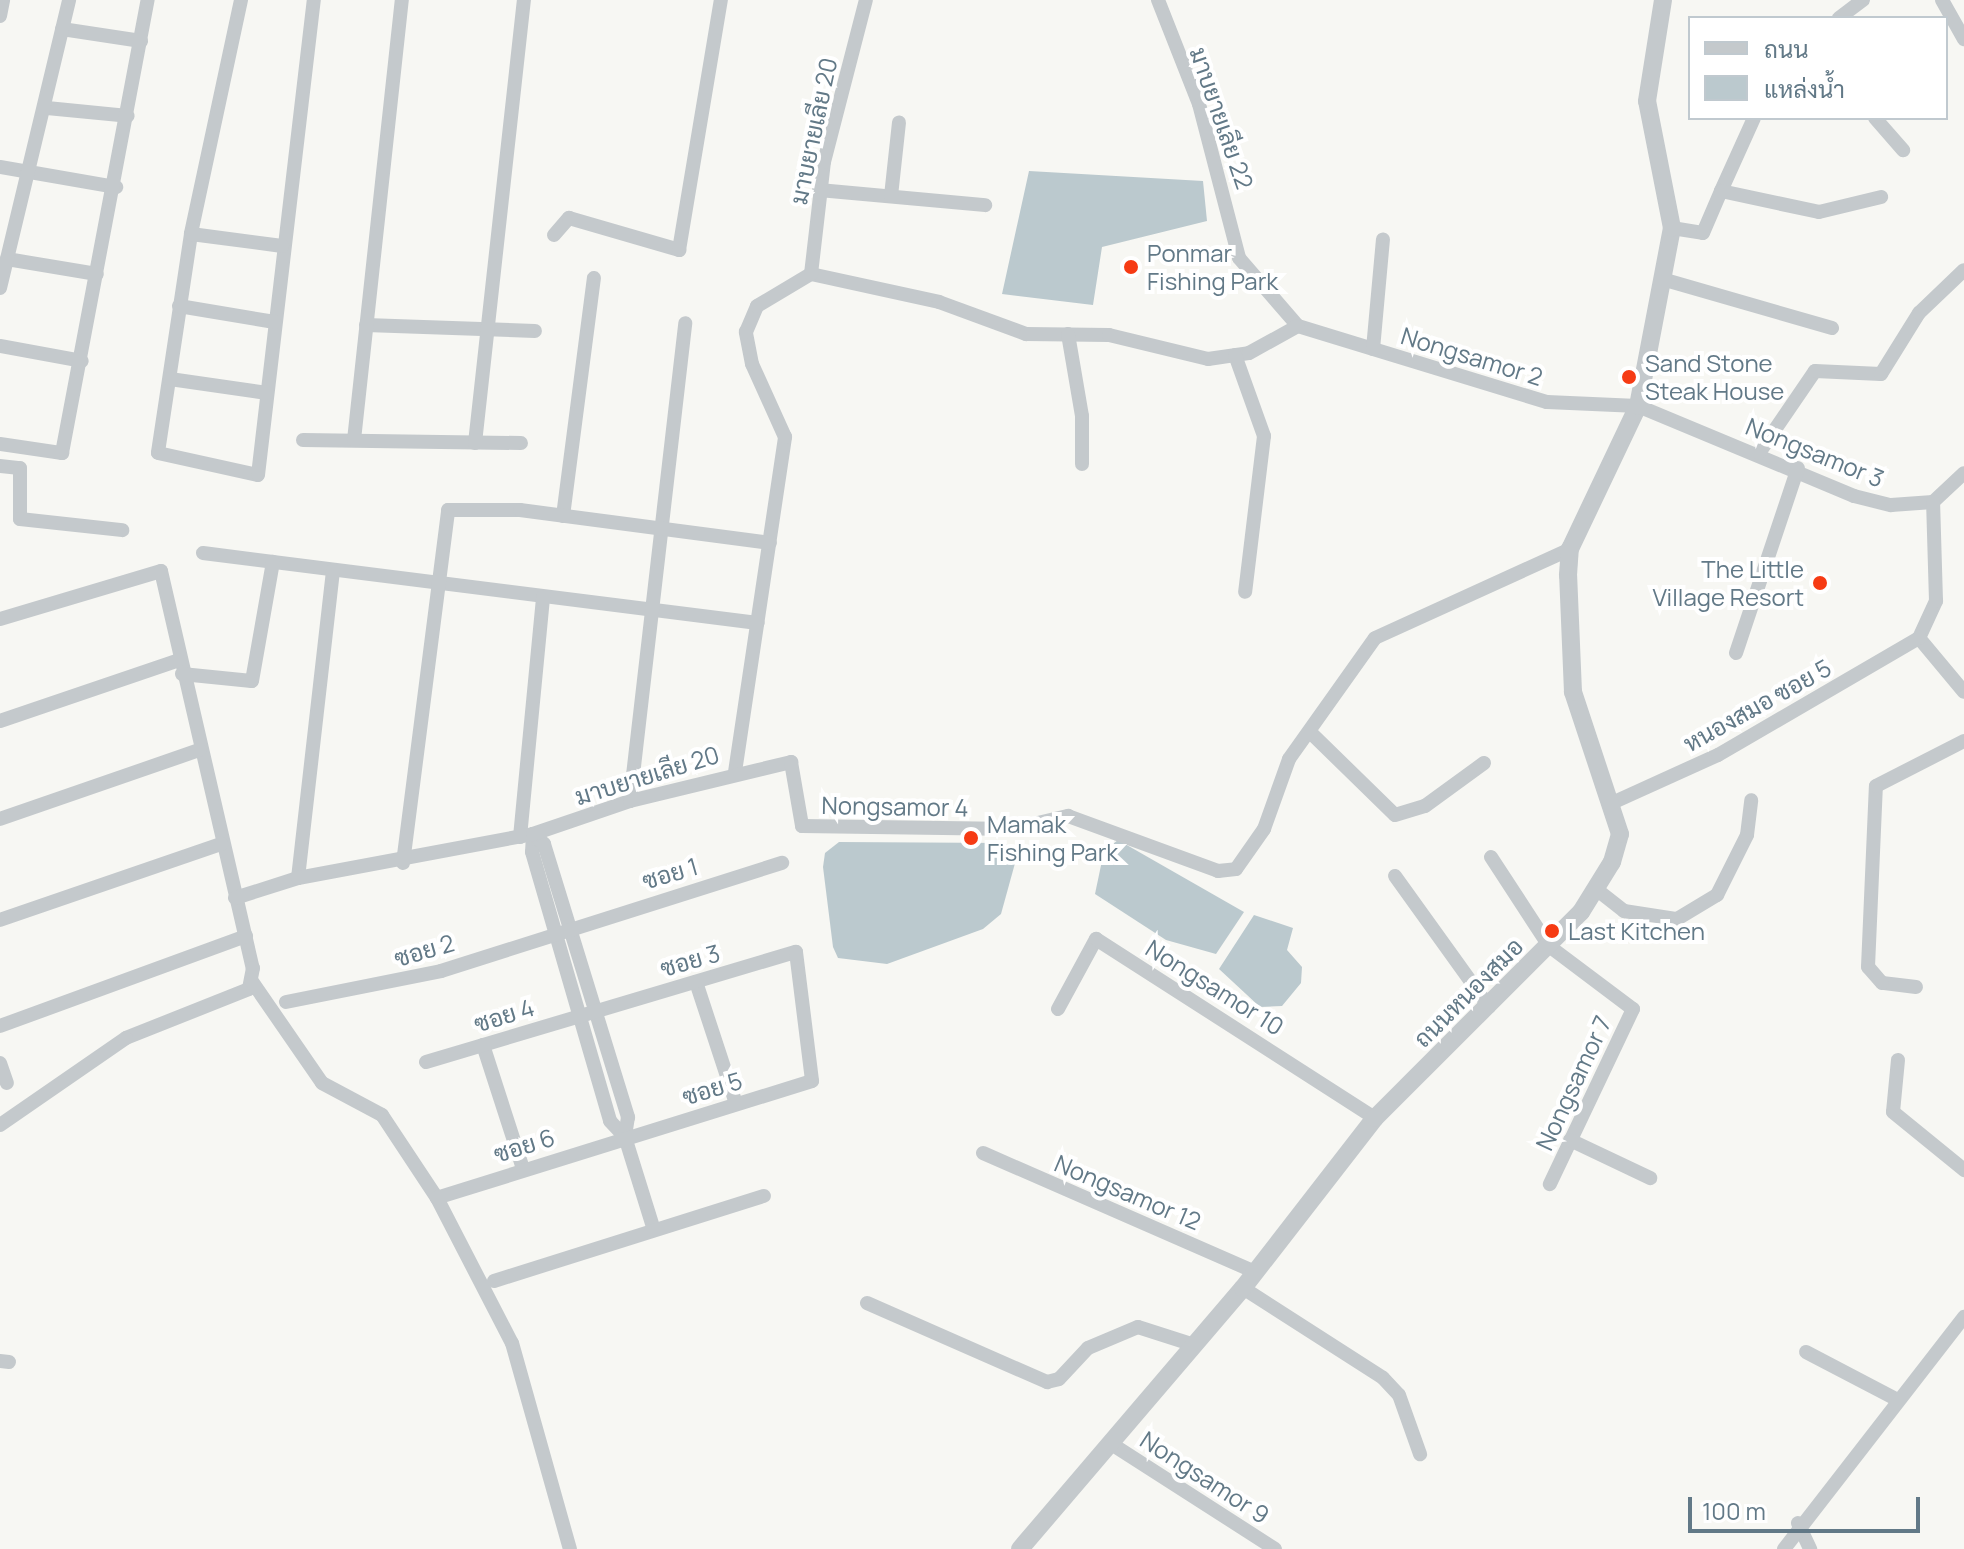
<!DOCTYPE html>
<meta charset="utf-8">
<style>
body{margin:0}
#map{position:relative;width:1964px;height:1549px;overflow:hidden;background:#f7f7f3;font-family:Manrope,Sarabun,sans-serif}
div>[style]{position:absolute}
.water>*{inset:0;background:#bbc9ce}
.minor>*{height:14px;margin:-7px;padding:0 7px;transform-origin:7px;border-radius:7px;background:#c4c9cc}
.tertiary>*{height:18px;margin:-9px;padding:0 9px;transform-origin:9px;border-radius:9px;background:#c4c9cc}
.dots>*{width:22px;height:22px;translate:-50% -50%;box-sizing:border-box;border:4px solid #fff;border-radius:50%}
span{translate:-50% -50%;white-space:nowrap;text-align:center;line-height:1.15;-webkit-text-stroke:8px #fff;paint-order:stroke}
.street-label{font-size:24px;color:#627987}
.poi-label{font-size:24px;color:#627987}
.left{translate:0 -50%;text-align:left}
.right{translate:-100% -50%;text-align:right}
.legend{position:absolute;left:1688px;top:16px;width:260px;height:104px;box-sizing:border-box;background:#fff;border:2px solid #c0c9cf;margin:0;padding:10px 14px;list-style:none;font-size:24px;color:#627987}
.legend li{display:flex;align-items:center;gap:16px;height:40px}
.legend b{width:40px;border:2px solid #c0c9cf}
.scale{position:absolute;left:1688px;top:1497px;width:232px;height:36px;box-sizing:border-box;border:4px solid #627987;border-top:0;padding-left:10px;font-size:24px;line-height:28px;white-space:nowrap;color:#627987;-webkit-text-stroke:6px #fff;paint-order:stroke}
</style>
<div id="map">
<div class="water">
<div style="clip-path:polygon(1029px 171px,1203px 181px,1207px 221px,1102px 247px,1093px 305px,1002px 294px)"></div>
<div style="clip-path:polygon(1118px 840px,1244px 912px,1216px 954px,1166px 940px,1095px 894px,1104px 851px)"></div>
<div style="clip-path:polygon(839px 842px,1005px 843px,1017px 856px,1001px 914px,983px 929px,887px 964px,838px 958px,833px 947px,823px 867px,825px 853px)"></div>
<div style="clip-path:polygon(1254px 915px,1293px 928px,1287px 950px,1302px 967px,1301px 983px,1282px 1006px,1260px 1007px,1219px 969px)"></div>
</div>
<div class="minor">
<div style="left:241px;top:0;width:239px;rotate:102.1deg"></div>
<div style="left:191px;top:234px;width:221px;rotate:98.6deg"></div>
<div style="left:158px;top:453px;width:102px;rotate:12.4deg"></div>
<div style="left:258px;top:475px;width:478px;rotate:-83.3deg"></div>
<div style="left:1158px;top:0;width:112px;rotate:68.5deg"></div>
<div style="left:1199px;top:104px;width:159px;rotate:75.4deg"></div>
<div style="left:1239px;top:258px;width:90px;rotate:49.1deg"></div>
<div style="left:1298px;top:326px;width:260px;rotate:17deg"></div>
<div style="left:1547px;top:402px;width:91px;rotate:2.5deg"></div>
<div style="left:1638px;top:406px;width:234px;rotate:22.6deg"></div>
<div style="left:1854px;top:496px;width:38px;rotate:14deg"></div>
<div style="left:1891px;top:505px;width:42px;rotate:-4.1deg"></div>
<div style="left:1942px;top:0;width:45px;rotate:60.6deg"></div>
<div style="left:0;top:16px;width:16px;rotate:-79deg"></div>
<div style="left:1839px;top:18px;width:30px;rotate:-37deg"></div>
<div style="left:62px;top:29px;width:80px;rotate:8.6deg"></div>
<div style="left:47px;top:108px;width:81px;rotate:5.6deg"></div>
<div style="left:1875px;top:118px;width:43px;rotate:48.8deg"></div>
<div style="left:0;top:167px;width:118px;rotate:9.8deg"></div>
<div style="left:819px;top:190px;width:167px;rotate:5.2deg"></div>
<div style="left:1721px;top:191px;width:80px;rotate:-65.7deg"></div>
<div style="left:891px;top:196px;width:74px;rotate:-83.8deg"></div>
<div style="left:1672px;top:228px;width:31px;rotate:9deg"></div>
<div style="left:1703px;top:233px;width:46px;rotate:-66.8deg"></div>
<div style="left:1721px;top:191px;width:100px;rotate:12.1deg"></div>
<div style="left:1819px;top:212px;width:64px;rotate:-13.6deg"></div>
<div style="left:191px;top:234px;width:92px;rotate:7.5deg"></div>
<div style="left:554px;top:235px;width:23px;rotate:-49deg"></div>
<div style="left:569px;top:218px;width:115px;rotate:16.2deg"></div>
<div style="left:679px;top:250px;width:254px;rotate:-80.5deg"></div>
<div style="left:7px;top:259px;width:91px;rotate:9.5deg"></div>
<div style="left:811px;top:274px;width:131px;rotate:12.3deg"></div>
<div style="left:939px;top:302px;width:93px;rotate:20.2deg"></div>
<div style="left:1026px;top:334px;width:83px;rotate:0.7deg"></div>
<div style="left:1109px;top:335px;width:102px;rotate:13.6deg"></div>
<div style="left:1208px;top:359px;width:41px;rotate:-8.3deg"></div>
<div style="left:1249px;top:353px;width:56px;rotate:-28.9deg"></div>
<div style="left:1662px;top:279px;width:177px;rotate:16.1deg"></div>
<div style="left:0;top:288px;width:296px;rotate:-76.5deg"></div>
<div style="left:179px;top:306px;width:97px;rotate:9.5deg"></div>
<div style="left:366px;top:325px;width:169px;rotate:2deg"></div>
<div style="left:1068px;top:334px;width:83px;rotate:80.3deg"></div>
<div style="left:1082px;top:416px;width:48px;rotate:90deg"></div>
<div style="left:0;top:346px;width:83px;rotate:10.4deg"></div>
<div style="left:1373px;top:349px;width:110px;rotate:-84.8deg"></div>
<div style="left:1235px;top:355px;width:86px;rotate:70.3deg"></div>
<div style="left:1264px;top:436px;width:157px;rotate:96.9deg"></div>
<div style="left:170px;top:379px;width:98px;rotate:8.2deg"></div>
<div style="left:303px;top:440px;width:218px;rotate:0.8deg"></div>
<div style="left:354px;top:440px;width:443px;rotate:-83.8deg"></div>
<div style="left:475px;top:443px;width:446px;rotate:-83.7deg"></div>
<div style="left:0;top:444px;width:63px;rotate:8.3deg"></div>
<div style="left:62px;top:453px;width:461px;rotate:-79.3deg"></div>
<div style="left:1759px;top:453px;width:99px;rotate:-55.7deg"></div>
<div style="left:1815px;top:371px;width:66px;rotate:2.6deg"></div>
<div style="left:1881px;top:374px;width:72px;rotate:-58.1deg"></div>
<div style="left:1919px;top:313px;width:62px;rotate:-43.7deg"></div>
<div style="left:0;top:466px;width:20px;rotate:6deg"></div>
<div style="left:20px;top:468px;width:51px;rotate:90deg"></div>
<div style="left:20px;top:519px;width:103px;rotate:6.2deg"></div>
<div style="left:1933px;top:502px;width:42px;rotate:-43.1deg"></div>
<div style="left:563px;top:516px;width:240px;rotate:-82.6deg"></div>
<div style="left:203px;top:553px;width:559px;rotate:7.19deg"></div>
<div style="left:0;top:619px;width:168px;rotate:-16.6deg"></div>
<div style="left:161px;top:571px;width:408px;rotate:77deg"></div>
<div style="left:253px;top:968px;width:21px;rotate:101deg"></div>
<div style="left:249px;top:989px;width:132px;rotate:158.3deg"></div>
<div style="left:126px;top:1038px;width:153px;rotate:145.4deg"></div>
<div style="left:1919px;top:638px;width:41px;rotate:-65.3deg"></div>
<div style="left:1936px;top:601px;width:99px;rotate:-91.7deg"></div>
<div style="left:1919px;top:638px;width:70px;rotate:50.2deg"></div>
<div style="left:1736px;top:653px;width:195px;rotate:-71.5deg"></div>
<div style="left:182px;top:674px;width:70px;rotate:5.7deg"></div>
<div style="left:252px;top:681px;width:121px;rotate:-80deg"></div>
<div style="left:0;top:721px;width:189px;rotate:-18.8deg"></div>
<div style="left:1311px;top:733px;width:117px;rotate:44.3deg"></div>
<div style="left:1395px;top:815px;width:31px;rotate:-17deg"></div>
<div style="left:1425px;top:806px;width:73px;rotate:-36.1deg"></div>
<div style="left:735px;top:772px;width:339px;rotate:-81.5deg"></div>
<div style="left:785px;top:437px;width:80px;rotate:-114.3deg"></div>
<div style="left:752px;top:364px;width:33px;rotate:-101deg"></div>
<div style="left:746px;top:332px;width:28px;rotate:-67deg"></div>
<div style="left:757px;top:306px;width:63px;rotate:-30.7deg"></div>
<div style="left:811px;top:274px;width:113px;rotate:-83.4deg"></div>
<div style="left:824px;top:162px;width:167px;rotate:-75.5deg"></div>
<div style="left:630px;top:801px;width:481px;rotate:-83.4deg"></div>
<div style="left:1612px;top:803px;width:116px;rotate:-24.4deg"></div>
<div style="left:1718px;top:755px;width:233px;rotate:-30.2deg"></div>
<div style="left:0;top:819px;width:211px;rotate:-19.1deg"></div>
<div style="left:533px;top:834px;width:18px;rotate:93deg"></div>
<div style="left:532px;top:852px;width:280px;rotate:73.8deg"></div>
<div style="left:610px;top:1121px;width:22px;rotate:47deg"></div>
<div style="left:625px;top:1137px;width:97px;rotate:72.7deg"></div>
<div style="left:533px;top:834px;width:15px;rotate:42deg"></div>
<div style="left:544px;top:844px;width:286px;rotate:72.9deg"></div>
<div style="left:628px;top:1117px;width:20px;rotate:99deg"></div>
<div style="left:520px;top:837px;width:241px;rotate:-84.5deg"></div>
<div style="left:1491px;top:857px;width:106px;rotate:56.9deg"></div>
<div style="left:1549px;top:946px;width:105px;rotate:36.9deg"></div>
<div style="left:1633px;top:1009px;width:194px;rotate:115.4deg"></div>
<div style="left:403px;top:863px;width:356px;rotate:-82.7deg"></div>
<div style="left:448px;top:510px;width:72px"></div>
<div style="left:520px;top:510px;width:252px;rotate:7.5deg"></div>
<div style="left:1395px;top:876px;width:161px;rotate:54.3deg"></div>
<div style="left:298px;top:878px;width:310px;rotate:-83.5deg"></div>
<div style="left:1596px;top:889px;width:36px;rotate:38deg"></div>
<div style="left:1624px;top:911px;width:54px;rotate:8.6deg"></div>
<div style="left:1677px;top:919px;width:47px;rotate:-31deg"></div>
<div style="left:1717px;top:895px;width:67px;rotate:-63.4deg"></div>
<div style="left:1747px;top:835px;width:35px;rotate:-83deg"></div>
<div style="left:235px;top:898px;width:66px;rotate:-17.6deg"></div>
<div style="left:298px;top:878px;width:239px;rotate:-10.6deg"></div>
<div style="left:533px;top:834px;width:102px;rotate:-18.8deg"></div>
<div style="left:630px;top:801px;width:166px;rotate:-13.6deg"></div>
<div style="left:791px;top:762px;width:65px;rotate:80.2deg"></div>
<div style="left:802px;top:826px;width:211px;rotate:0.8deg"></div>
<div style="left:1013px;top:829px;width:57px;rotate:-13.3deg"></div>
<div style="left:1068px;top:816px;width:160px;rotate:20.1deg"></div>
<div style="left:1218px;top:871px;width:18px;rotate:-6deg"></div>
<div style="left:1236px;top:869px;width:49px;rotate:-55deg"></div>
<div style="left:1264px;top:829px;width:74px;rotate:-70.3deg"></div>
<div style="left:1289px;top:759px;width:148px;rotate:-54.6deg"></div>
<div style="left:1375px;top:638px;width:214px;rotate:-24.5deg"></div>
<div style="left:0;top:920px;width:234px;rotate:-19deg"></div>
<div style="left:251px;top:980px;width:125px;rotate:55.4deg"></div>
<div style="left:322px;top:1083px;width:68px;rotate:28.1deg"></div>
<div style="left:382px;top:1115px;width:100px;rotate:56.5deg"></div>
<div style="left:437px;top:1198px;width:163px;rotate:62.7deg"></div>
<div style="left:512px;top:1343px;width:214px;rotate:74.3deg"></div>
<div style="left:696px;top:982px;width:128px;rotate:71.8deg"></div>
<div style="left:1916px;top:987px;width:34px;rotate:-173deg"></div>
<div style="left:1882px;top:983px;width:21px;rotate:-131deg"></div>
<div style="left:1868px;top:967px;width:181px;rotate:-87.5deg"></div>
<div style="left:1876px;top:786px;width:99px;rotate:-27.1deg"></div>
<div style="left:286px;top:1002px;width:158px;rotate:-11.3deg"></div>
<div style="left:441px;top:971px;width:358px;rotate:-17.6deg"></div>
<div style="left:1058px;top:1009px;width:80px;rotate:-61.5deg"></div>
<div style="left:1096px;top:939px;width:331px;rotate:32.7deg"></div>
<div style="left:0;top:1026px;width:262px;rotate:-20.1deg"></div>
<div style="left:483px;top:1045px;width:130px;rotate:72.1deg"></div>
<div style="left:1898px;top:1060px;width:52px;rotate:95.5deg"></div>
<div style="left:1893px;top:1112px;width:92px;rotate:39.2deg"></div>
<div style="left:426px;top:1062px;width:386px;rotate:-16.6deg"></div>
<div style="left:796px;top:952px;width:130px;rotate:82.9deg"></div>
<div style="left:812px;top:1081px;width:393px;rotate:162.7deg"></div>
<div style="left:0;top:1063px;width:21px;rotate:71deg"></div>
<div style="left:1570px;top:1140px;width:89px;rotate:25.4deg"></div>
<div style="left:983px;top:1153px;width:298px;rotate:23.6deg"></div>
<div style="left:494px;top:1281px;width:283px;rotate:-17.5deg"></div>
<div style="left:1243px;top:1288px;width:166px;rotate:32.7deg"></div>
<div style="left:1383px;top:1378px;width:23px;rotate:47deg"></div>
<div style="left:1399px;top:1395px;width:63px;rotate:70.4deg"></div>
<div style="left:867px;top:1303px;width:197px;rotate:23.7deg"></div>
<div style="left:1047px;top:1382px;width:12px;rotate:-14deg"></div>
<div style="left:1059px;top:1379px;width:42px;rotate:-46.9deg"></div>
<div style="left:1088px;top:1348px;width:54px;rotate:-22.8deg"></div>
<div style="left:1138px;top:1327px;width:59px;rotate:17.8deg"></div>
<div style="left:1806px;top:1352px;width:99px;rotate:27.6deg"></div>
<div style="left:0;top:1361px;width:9px;rotate:6deg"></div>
<div style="left:1110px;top:1443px;width:196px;rotate:32.7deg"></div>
<div style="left:1798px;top:1523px;width:29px;rotate:65deg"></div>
<div style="left:1784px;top:1549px;width:294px;rotate:-52.2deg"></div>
</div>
<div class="tertiary">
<div style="left:1020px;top:1549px;width:343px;rotate:-49.5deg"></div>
<div style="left:1243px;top:1288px;width:215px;rotate:-52.2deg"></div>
<div style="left:1375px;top:1118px;width:291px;rotate:-45deg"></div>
<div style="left:1581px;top:912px;width:59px;rotate:-58.2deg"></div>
<div style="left:1612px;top:862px;width:29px;rotate:-74deg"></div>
<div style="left:1620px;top:834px;width:150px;rotate:-108.3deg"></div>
<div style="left:1573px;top:692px;width:117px;rotate:-92.4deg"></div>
<div style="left:1568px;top:575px;width:26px;rotate:-86deg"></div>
<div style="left:1570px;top:549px;width:158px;rotate:-64.6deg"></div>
<div style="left:1638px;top:406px;width:181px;rotate:-79.2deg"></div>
<div style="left:1672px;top:228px;width:129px;rotate:-101.1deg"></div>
<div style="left:1647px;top:101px;width:102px;rotate:-81deg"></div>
</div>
<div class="dots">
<div style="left:1131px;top:267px;background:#f63b14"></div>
<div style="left:1629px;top:377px;background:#f63b14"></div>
<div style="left:1820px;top:583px;background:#f63b14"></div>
<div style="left:971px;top:838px;background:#f63b14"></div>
<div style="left:1552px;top:931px;background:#f63b14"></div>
</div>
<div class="street-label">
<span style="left:1222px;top:118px;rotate:71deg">มาบยายเลีย 22</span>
<span style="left:813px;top:131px;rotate:-78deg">มาบยายเลีย 20</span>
<span style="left:1472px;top:356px;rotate:17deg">Nongsamor 2</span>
<span style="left:1815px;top:452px;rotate:22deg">Nongsamor 3</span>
<span style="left:1757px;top:705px;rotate:-29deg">หนองสมอ ซอย 5</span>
<span style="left:647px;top:775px;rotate:-17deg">มาบยายเลีย 20</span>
<span style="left:895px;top:806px;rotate:1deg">Nongsamor 4</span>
<span style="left:670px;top:873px;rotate:-16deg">ซอย 1</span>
<span style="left:424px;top:950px;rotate:-16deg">ซอย 2</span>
<span style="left:690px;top:960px;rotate:-16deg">ซอย 3</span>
<span style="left:1215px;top:987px;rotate:32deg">Nongsamor 10</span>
<span style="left:1468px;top:992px;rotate:-45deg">ถนนหนองสมอ</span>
<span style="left:504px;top:1015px;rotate:-17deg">ซอย 4</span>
<span style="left:1573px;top:1083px;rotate:-65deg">Nongsamor 7</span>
<span style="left:712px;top:1088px;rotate:-17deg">ซอย 5</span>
<span style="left:524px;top:1145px;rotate:-17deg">ซอย 6</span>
<span style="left:1128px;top:1192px;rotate:23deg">Nongsamor 12</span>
<span style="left:1205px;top:1477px;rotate:33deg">Nongsamor 9</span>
</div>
<div class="poi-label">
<span class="left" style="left:1147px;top:267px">Ponmar<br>Fishing Park</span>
<span class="left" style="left:1645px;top:377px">Sand Stone<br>Steak House</span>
<span class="right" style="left:1804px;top:583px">The Little<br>Village Resort</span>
<span class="left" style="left:987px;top:838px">Mamak<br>Fishing Park</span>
<span class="left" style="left:1568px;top:931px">Last Kitchen</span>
</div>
<ul class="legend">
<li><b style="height:10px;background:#c4c9cc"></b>ถนน</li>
<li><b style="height:22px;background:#bbc9ce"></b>แหล่งน้ำ</li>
</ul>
<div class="scale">100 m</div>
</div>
